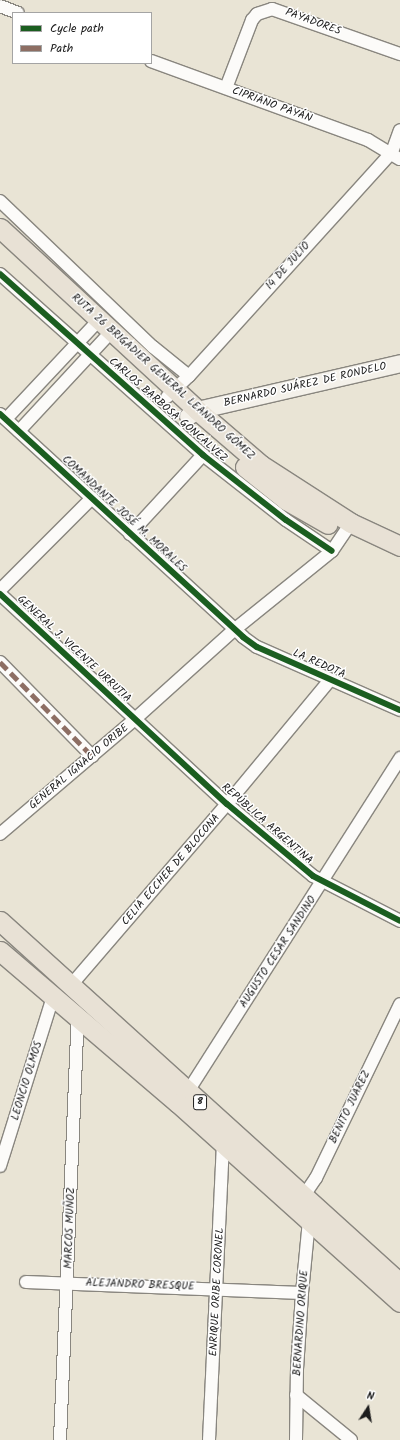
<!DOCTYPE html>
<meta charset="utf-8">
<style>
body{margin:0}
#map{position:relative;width:400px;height:1440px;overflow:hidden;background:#e9e4d5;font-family:Kalam,sans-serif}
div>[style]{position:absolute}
.roads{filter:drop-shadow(1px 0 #89867f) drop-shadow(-1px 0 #89867f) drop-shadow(0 1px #89867f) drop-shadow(0 -1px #89867f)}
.street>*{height:12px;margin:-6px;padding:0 6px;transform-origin:6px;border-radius:6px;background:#fcfbf9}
.secondary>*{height:17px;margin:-8.5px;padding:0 8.5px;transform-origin:8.5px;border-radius:8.5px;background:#f4f1ea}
.primary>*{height:19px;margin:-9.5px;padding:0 9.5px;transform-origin:9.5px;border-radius:9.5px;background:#e8e1d5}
.quiet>*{height:5px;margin-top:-2.5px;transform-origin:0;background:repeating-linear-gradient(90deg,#8d6e63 0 10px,transparent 0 15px)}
.cycleway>*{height:6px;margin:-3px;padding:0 3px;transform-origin:3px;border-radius:3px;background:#1b5e20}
span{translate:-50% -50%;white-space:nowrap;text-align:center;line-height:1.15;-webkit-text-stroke:3px #fff;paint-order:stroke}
.shield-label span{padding:1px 3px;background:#fff;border:1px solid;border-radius:3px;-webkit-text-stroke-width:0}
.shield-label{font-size:10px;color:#1c1c1c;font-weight:700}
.street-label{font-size:11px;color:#1c1c1c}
.legend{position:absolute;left:12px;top:12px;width:140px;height:52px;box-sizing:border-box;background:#fff;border:1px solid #a4a4a4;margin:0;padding:5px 7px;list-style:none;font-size:12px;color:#1c1c1c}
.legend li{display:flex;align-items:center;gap:8px;height:20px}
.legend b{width:20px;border:1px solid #a4a4a4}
.north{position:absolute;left:348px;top:1388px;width:40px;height:40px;-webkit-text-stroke:3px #fff;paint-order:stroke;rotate:12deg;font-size:11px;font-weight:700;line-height:16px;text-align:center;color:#1c1c1c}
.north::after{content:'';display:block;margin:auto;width:14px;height:18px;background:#1c1c1c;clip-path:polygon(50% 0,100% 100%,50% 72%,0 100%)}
</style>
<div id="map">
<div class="roads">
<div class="street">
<div style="left:0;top:6px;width:19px;rotate:21deg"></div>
<div style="left:151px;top:61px;width:231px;rotate:20deg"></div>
<div style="left:368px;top:140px;width:37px;rotate:31deg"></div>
<div style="left:226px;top:88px;width:73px;rotate:-69.1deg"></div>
<div style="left:252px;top:20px;width:8px;rotate:-50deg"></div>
<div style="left:257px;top:14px;width:16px;rotate:-18deg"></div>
<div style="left:272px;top:9px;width:136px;rotate:19.4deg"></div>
<div style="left:0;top:201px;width:211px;rotate:43.7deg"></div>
<div style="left:153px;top:347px;width:46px;rotate:38.9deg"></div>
<div style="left:0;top:274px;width:272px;rotate:41.7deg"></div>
<div style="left:203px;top:455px;width:105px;rotate:38.1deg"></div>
<div style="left:286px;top:520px;width:55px;rotate:34deg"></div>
<div style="left:167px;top:397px;width:30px;rotate:-44deg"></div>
<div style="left:189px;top:376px;width:302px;rotate:-47.8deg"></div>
<div style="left:392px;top:152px;width:23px;rotate:-70deg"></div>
<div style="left:0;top:414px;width:330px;rotate:42.5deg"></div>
<div style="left:243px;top:637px;width:17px;rotate:36deg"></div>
<div style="left:257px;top:647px;width:156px;rotate:23.8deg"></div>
<div style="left:6px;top:419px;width:137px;rotate:-46.8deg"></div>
<div style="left:19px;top:431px;width:137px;rotate:-47.1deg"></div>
<div style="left:130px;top:534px;width:108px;rotate:-47.3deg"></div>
<div style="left:0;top:590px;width:130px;rotate:-45deg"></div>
<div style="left:0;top:594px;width:309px;rotate:42.8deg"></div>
<div style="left:227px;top:804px;width:112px;rotate:39.9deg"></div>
<div style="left:313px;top:876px;width:98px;rotate:27.3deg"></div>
<div style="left:0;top:662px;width:132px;rotate:45.6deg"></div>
<div style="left:0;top:834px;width:177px;rotate:-40.4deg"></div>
<div style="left:135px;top:719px;width:133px;rotate:-42deg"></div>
<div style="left:234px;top:630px;width:126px;rotate:-38.9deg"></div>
<div style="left:332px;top:551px;width:34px;rotate:-56deg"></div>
<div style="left:72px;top:984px;width:238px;rotate:-49.3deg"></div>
<div style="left:227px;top:804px;width:161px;rotate:-50.3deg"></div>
<div style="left:185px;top:1096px;width:401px;rotate:-57.5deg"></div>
<div style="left:0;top:1166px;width:177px;rotate:-72.6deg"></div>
<div style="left:301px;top:1200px;width:27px;rotate:-56deg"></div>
<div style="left:316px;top:1178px;width:193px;rotate:-64.2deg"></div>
<div style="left:26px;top:1282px;width:276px;rotate:2.3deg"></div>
<div style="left:296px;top:1395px;width:71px;rotate:39.3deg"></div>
<div style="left:60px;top:1440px;width:421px;rotate:-87.6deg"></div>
<div style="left:209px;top:1440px;width:296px;rotate:-87.3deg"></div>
<div style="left:296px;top:1440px;width:71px;rotate:-89.2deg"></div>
<div style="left:297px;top:1369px;width:76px;rotate:-86.2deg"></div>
<div style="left:302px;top:1293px;width:73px;rotate:-84.5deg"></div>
<div style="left:309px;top:1220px;width:4px;rotate:-45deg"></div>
</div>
<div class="secondary">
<div style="left:188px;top:416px;width:11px;rotate:-34deg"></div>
<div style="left:197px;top:410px;width:208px;rotate:-13deg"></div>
</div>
<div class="primary">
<div style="left:0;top:228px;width:268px;rotate:42.7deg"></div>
<div style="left:197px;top:410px;width:84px;rotate:40.7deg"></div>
<div style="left:261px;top:465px;width:107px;rotate:32.8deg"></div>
<div style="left:351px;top:523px;width:54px;rotate:25.1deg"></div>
<div style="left:245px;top:467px;width:53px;rotate:38.8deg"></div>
<div style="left:286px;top:500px;width:48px;rotate:29.7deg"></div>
<div style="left:0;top:921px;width:539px;rotate:42.15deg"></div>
<div style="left:0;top:951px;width:234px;rotate:40.5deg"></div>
<div style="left:178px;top:1103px;width:298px;rotate:41.9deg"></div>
</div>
</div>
<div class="quiet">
<div style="left:0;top:662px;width:132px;rotate:45.6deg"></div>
</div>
<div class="cycleway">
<div style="left:0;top:274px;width:272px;rotate:41.7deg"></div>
<div style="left:203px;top:455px;width:105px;rotate:38.1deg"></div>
<div style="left:286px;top:520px;width:55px;rotate:34deg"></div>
<div style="left:0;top:414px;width:330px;rotate:42.5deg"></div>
<div style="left:243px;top:637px;width:17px;rotate:36deg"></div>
<div style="left:257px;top:647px;width:156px;rotate:23.8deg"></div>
<div style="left:0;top:594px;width:309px;rotate:42.8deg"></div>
<div style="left:227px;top:804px;width:112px;rotate:39.9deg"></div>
<div style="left:313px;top:876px;width:98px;rotate:27.3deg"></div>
</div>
<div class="shield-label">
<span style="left:200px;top:1102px">8</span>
</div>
<div class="street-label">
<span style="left:313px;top:22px;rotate:20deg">PAYADORES</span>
<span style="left:272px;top:105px;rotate:20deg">CIPRIANO PAYÁN</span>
<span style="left:288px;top:266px;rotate:-48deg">14 DE JULIO</span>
<span style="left:163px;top:377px;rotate:42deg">RUTA 26 BRIGADIER GENERAL LEANDRO GÓMEZ</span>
<span style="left:305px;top:385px;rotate:-13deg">BERNARDO SUÁREZ DE RONDELO</span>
<span style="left:168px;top:410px;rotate:41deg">CARLOS BARBOSA GONCALVEZ</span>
<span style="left:124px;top:514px;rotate:43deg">COMANDANTE JOSÉ M. MORALES</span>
<span style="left:74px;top:649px;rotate:43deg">GENERAL J. VICENTE URRUTIA</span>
<span style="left:319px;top:664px;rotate:24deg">LA REDOTA</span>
<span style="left:79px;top:767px;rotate:-40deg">GENERAL IGNACIO ORIBE</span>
<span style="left:267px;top:824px;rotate:41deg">REPÚBLICA ARGENTINA</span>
<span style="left:171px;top:870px;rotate:-49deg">CELIA ECCHER DE BLOCONA</span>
<span style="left:278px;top:952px;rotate:-57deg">AUGUSTO CESAR SANDINO</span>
<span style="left:27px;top:1081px;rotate:-73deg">LEONCIO OLMOS</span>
<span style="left:350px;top:1107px;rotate:-64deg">BENITO JUAREZ</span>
<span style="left:70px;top:1228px;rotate:-88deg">MARCOS MUÑOZ</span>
<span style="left:140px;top:1285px;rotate:2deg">ALEJANDRO BRESQUE</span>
<span style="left:217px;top:1292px;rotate:-87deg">ENRIQUE ORIBE CORONEL</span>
<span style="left:301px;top:1323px;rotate:-86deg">BERNARDINO ORIQUE</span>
</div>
<ul class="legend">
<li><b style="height:5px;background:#1b5e20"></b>Cycle path</li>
<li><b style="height:5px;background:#8d6e63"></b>Path</li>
</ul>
<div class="north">N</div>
</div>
